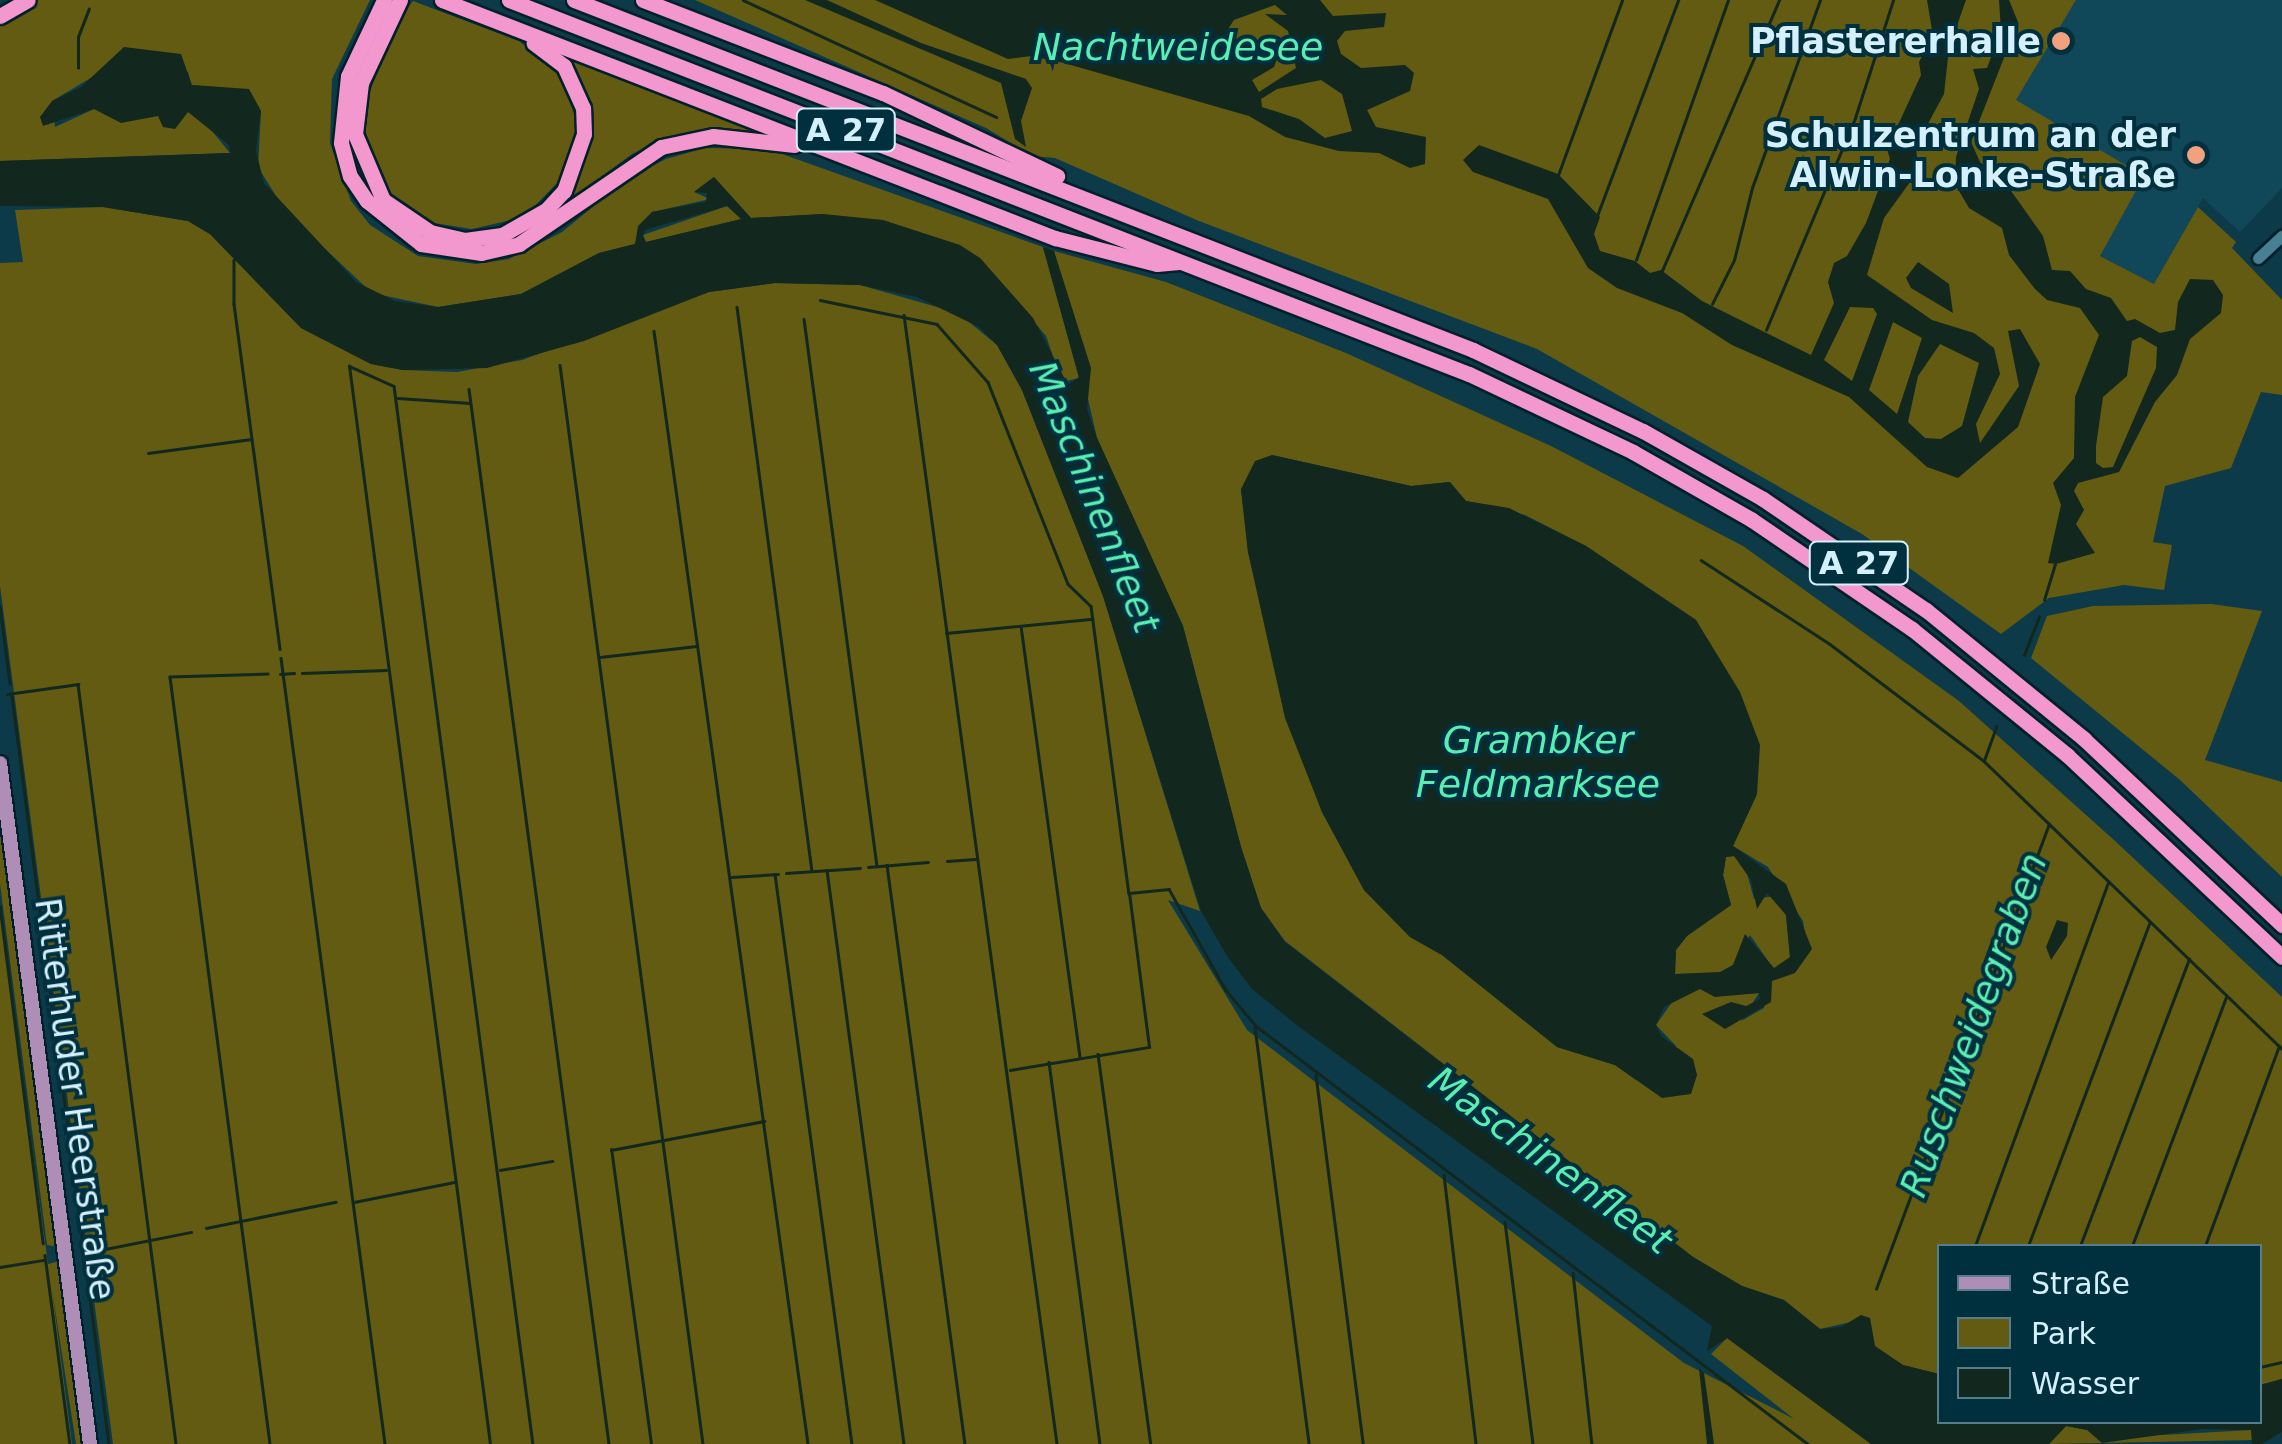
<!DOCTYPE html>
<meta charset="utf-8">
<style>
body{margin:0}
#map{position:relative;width:2282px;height:1444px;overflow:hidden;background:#0d3a48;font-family:"DejaVu Sans",sans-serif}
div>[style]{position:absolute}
.built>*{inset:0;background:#114859}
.green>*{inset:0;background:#625b11}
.water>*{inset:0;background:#12271e}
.stream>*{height:2.5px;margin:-1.25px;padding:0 1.25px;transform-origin:1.25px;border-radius:1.25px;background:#12271e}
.roads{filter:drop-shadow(2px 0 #02202a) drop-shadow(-2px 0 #02202a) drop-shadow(0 2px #02202a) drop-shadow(0 -2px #02202a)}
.minor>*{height:11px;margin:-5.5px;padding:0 5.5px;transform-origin:5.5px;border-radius:5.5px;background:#477f93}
.major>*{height:14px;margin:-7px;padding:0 7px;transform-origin:7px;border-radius:7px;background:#ae8db7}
.highway>*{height:15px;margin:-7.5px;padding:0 7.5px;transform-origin:7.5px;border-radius:7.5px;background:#f397cf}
.dots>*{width:28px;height:28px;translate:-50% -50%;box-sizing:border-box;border:5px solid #00303e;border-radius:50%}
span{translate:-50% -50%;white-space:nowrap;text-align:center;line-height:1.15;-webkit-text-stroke:8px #00303e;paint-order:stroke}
.shield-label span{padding:2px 8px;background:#00303e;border:2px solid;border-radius:8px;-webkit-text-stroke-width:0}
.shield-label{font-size:32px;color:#d4f0fc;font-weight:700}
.poi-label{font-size:35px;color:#d4f0fc;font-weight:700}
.right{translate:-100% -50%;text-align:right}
.street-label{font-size:35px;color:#d4f0fc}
.water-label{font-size:38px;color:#57efb3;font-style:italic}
.legend{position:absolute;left:1937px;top:1244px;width:325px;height:180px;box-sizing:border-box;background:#00303e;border:2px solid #557d8a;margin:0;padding:12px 18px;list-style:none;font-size:30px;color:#d4f0fc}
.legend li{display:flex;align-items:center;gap:20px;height:50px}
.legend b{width:50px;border:2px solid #557d8a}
</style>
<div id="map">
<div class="built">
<div style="clip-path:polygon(2076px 0,2282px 0,2282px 188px,2240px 232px,2203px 198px,2154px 284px,2099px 255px,2016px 100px)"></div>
</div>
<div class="green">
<div style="clip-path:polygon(36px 0,370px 0,332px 79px,330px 143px,351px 201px,370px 225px,418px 256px,476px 264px,509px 259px,562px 232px,628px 178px,666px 159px,705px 148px,768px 149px,1043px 247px,1079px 378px,1062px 382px,1046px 336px,980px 258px,823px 214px,751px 218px,714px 177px,694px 192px,710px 199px,652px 212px,635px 244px,599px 253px,521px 294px,438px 307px,372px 293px,286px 212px,258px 167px,261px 111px,249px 90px,191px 85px,188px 72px,99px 73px,52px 101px,55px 127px,94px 109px,116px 115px,187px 112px,198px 114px,230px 153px,0 161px,0 22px)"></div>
<div style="clip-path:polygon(695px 0,2076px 0,2016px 100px,2144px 176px,2100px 256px,2154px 284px,2198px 207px,2236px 242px,2232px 248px,2282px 300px,2282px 395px,2261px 392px,2231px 468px,2165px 486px,2153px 542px,2172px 545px,2164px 590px,2124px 585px,2049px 598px,2001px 634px,1862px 534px,1537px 349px,1199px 221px,1055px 158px,1032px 156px,986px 128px)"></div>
<div style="clip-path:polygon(413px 1px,519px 41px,563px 76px,578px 129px,562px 178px,524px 217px,472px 229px,421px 221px,397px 206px,376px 179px,365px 148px,365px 105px,394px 26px)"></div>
<div style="clip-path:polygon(560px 53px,768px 133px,661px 141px,632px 154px,529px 231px,563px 203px,585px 159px,584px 89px)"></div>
<div style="clip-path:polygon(727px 206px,742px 219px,646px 242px,643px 235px)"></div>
<div style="clip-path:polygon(103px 207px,188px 221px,210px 234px,301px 328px,371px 364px,403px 370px,457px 372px,522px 360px,709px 292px,775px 283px,860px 285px,958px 313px,997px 345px,1022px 390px,1103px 596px,1200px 911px,1168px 900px,1247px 1030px,1684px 1363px,1794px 1419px,1711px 1354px,1727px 1338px,1871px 1444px,113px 1444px,0 586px,0 263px,23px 262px,15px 210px)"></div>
<div style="clip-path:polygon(evenodd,1054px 251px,1166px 282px,1346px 353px,1551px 446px,1743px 546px,1959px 701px,2114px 840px,2282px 997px,2282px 1379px,2260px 1385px,2260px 1246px,1940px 1246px,1939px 1374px,1903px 1365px,1874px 1346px,1869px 1318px,1820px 1329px,1784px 1300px,1742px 1286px,1693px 1257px,1285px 941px,1261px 908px,1241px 847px,1183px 626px,1097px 438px,1054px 251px,1272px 455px,1411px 486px,1449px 482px,1466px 501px,1525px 515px,1586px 546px,1696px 620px,1757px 794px,1733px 846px,1768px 867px,1803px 921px,1806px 939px,1771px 981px,1764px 1008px,1741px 1021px,1759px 993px,1715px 996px,1700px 989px,1677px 995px,1656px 1025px,1676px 1046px,1636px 1080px,1615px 1065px,1557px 1047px,1442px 955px,1410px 937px,1364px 890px,1322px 812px,1297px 745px,1248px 552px,1241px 489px,1272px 455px)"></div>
<div style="clip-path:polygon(2211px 604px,2262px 611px,2205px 760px,2282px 782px,2282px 877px,2180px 780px,2031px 658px,2047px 616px,2093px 606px)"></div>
<div style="clip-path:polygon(0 780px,58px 1247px,47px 1245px,0 884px)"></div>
<div style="clip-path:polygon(1734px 856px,1745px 866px,1754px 899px,1775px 896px,1786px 915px,1790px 957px,1781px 969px,1773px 968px,1750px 935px,1733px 965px,1720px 973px,1675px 974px,1676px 950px,1687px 936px,1731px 905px,1723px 875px,1726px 857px)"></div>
<div style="clip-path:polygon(0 907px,48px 1264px,60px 1261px,87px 1444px,76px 1444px,52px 1290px,72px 1444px,0 1444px)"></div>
<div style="clip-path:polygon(2066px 1426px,2126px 1437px,2251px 1430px,2254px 1440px,2049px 1444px)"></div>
</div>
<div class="water">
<div style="clip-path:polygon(805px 0,827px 0,921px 43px,1026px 79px,1032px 88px,1021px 121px,1026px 147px,1015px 139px,1001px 83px)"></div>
<div style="clip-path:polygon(evenodd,875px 0,1320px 0,1333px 16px,1386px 13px,1384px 27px,1345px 31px,1337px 41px,1341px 54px,1361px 68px,1405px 65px,1414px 73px,1410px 91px,1367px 110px,1376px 127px,1426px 137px,1425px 164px,1410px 168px,1379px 153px,1339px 151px,1285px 137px,1249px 116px,1064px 63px,1031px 56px,1008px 59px,875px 0,1275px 5px,1287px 15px,1265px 14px,1288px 31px,1296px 68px,1259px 92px,1252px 80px,1274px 67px,1278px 56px,1270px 39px,1229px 48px,1226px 32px,1234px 20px,1275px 5px,875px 0,1321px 80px,1342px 94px,1352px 131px,1325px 138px,1299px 119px,1262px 107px,1261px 99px,1277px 89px,1321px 80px)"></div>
<div style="clip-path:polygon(evenodd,1927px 0,1966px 0,1949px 48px,1944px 94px,1916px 146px,1918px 171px,1884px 218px,1867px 275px,1932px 320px,1974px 333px,1994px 348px,2000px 374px,1976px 424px,1980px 443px,2019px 386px,2008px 331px,2020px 329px,2040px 364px,2018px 427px,1958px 478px,1927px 467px,1849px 397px,1732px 345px,1682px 313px,1617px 288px,1588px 268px,1548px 199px,1473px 172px,1463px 160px,1479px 145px,1558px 174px,1600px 217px,1594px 234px,1600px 251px,1635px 261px,1650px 273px,1661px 270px,1702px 301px,1811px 355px,1834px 303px,1828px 282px,1834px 263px,1847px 256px,1866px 223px,1890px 159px,1887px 149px,1921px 75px,1919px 62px,1933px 36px,1927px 0,1850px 307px,1873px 308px,1877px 314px,1852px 381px,1824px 360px,1850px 307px,1927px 0,1893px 322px,1922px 338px,1897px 414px,1869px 390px,1893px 322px,1927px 0,1940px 344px,1979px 363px,1962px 426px,1941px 439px,1925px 438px,1908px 422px,1918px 376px,1940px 344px)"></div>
<div style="clip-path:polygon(evenodd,1999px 0,2009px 0,2018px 22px,1971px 142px,1980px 162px,2009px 188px,2043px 236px,2052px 270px,2070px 271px,2086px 289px,2111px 298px,2127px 321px,2135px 319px,2160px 333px,2175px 330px,2178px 302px,2190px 279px,2213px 280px,2223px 295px,2221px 313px,2190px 339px,2177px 375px,2155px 402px,2119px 472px,2078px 483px,2074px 491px,2084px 510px,2076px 524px,2095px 553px,2056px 564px,2048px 563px,2061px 505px,2053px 483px,2074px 458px,2075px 397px,2099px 335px,2080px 308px,2047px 300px,2035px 289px,2009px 255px,2002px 228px,1969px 208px,1955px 184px,1956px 157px,1979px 89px,1973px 69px,1987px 68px,2001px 31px,1999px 0,2140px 337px,2157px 347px,2156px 368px,2113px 467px,2103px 468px,2096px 463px,2096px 446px,2103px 397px,2127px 376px,2132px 341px,2140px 337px)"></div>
<div style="clip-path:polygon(evenodd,124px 47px,181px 54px,192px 85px,249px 89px,261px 111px,256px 151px,264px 183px,356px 282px,395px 301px,438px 307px,521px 294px,599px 253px,635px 244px,638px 226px,652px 212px,706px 202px,707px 193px,694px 192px,714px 177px,751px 218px,823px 214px,883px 220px,960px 245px,980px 258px,1033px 318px,1068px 385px,1079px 377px,1043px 247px,1054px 251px,1091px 368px,1087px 409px,1097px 438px,1183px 626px,1241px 847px,1261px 908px,1285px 942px,1693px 1257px,1742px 1286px,1784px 1300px,1820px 1329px,1841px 1327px,1861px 1315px,1870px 1318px,1875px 1346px,1903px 1365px,1939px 1374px,1940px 1422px,2260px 1422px,2260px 1385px,2282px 1379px,2282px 1432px,2262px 1444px,2252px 1444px,2251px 1430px,2202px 1429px,2102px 1443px,2087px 1430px,2066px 1426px,2049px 1444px,1871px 1444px,1727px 1338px,1707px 1351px,1712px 1326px,1302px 1029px,1252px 989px,1227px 956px,1201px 911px,1103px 596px,1022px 390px,997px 345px,979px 327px,917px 297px,860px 285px,775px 283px,709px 292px,584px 341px,487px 368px,403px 370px,371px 364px,301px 328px,210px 234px,188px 221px,103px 207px,0 206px,0 161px,230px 153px,229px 145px,188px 112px,175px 129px,163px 127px,158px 116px,121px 123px,94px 109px,43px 126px,40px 117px,52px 101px,81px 87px,124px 47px,727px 206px,741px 219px,646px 242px,643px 236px,645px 230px,727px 206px)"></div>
<div style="clip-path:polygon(1918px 262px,1949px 284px,1953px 313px,1911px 288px,1906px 278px)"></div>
<div style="clip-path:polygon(evenodd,1272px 455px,1411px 486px,1450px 482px,1466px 501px,1509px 508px,1586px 546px,1696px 620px,1740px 692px,1760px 745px,1757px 794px,1733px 846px,1786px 884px,1812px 949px,1795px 973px,1772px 981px,1771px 1002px,1725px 1029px,1702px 1014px,1731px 1002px,1746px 1006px,1760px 999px,1759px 993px,1715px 997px,1700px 989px,1664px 1007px,1656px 1025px,1661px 1036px,1693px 1059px,1697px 1075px,1691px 1094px,1662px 1098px,1615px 1065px,1557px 1047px,1442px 955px,1410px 937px,1364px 890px,1322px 812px,1285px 718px,1248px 552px,1241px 489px,1255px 461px,1272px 455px,1734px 856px,1751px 880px,1757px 909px,1767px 893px,1786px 915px,1790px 957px,1774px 968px,1745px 934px,1733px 965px,1720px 972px,1675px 974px,1676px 950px,1687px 936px,1731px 905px,1723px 875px,1726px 857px,1734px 856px)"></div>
<div style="clip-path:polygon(2057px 920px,2068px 923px,2067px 936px,2051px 960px,2046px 947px)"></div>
<div style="clip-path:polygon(1699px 1368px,1704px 1373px,1714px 1444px,1707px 1444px)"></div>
</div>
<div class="stream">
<div style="left:743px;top:0;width:279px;rotate:24.8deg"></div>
<div style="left:78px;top:68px;width:31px;rotate:-90deg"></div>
<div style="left:78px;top:37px;width:30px;rotate:-69deg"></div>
<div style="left:1557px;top:178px;width:189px;rotate:-69.9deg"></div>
<div style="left:1597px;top:216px;width:231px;rotate:-69.4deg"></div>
<div style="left:234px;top:260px;width:44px;rotate:90deg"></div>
<div style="left:234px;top:304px;width:348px;rotate:82.4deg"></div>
<div style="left:1636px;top:260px;width:276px;rotate:-70.5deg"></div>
<div style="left:1661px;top:273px;width:297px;rotate:-66.6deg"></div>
<div style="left:820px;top:300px;width:119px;rotate:11.6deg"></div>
<div style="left:937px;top:324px;width:77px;rotate:48.7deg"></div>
<div style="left:988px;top:382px;width:217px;rotate:68.4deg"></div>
<div style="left:1068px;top:584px;width:32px;rotate:44deg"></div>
<div style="left:1091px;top:606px;width:290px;rotate:82.5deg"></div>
<div style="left:1129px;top:893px;width:40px;rotate:-5.7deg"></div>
<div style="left:1169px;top:889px;width:116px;rotate:60.6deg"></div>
<div style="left:1226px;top:990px;width:47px;rotate:50.2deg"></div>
<div style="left:1256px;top:1026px;width:692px;rotate:37.13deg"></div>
<div style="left:1712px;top:304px;width:49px;rotate:-63.4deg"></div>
<div style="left:1734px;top:260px;width:74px;rotate:-76deg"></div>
<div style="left:1752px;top:188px;width:200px;rotate:-70.1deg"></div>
<div style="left:737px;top:307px;width:569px;rotate:82.43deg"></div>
<div style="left:904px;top:315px;width:1139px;rotate:82.28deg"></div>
<div style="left:804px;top:319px;width:552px;rotate:82.4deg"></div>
<div style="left:1766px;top:330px;width:230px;rotate:-67.2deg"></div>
<div style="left:1855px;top:118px;width:124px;rotate:-72.1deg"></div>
<div style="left:654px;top:331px;width:1124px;rotate:82.12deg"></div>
<div style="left:560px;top:365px;width:1088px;rotate:82.45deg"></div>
<div style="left:469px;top:389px;width:1064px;rotate:82.44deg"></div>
<div style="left:398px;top:398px;width:72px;rotate:4deg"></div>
<div style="left:148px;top:453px;width:104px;rotate:-7.7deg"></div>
<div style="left:1701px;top:560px;width:154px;rotate:33.1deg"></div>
<div style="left:1830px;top:644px;width:193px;rotate:37.2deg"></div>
<div style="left:2044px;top:600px;width:37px;rotate:-73deg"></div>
<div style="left:0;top:606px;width:78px;rotate:82.6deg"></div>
<div style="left:1021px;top:626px;width:435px;rotate:82.2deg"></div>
<div style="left:946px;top:633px;width:147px;rotate:-5.5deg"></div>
<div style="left:2024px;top:655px;width:41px;rotate:-68.5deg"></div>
<div style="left:600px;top:657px;width:97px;rotate:-6.5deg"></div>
<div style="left:281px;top:658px;width:793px;rotate:82.46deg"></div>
<div style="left:302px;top:673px;width:84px;rotate:-2deg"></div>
<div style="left:268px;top:674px;width:98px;rotate:178.2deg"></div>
<div style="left:170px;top:677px;width:773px;rotate:82.57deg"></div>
<div style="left:280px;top:674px;width:14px;rotate:-4deg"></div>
<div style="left:7px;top:694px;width:72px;rotate:-8deg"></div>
<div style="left:78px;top:684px;width:766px;rotate:82.65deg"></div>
<div style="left:12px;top:696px;width:754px;rotate:82.61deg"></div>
<div style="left:1997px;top:726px;width:37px;rotate:110deg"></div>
<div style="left:1984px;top:761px;width:414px;rotate:44deg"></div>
<div style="left:947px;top:861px;width:28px;rotate:-4deg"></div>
<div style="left:887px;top:865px;width:584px;rotate:82.33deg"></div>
<div style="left:868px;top:867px;width:60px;rotate:-4.8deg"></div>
<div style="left:827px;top:870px;width:579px;rotate:82.36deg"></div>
<div style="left:786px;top:873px;width:74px;rotate:-3.9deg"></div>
<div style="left:775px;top:874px;width:575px;rotate:82.31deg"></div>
<div style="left:731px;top:877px;width:47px;rotate:-3.7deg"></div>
<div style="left:0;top:906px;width:340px;rotate:82.7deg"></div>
<div style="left:1255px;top:1027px;width:420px;rotate:82.6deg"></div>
<div style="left:1098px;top:1054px;width:394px;rotate:82.3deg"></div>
<div style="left:1049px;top:1062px;width:385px;rotate:82.4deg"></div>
<div style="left:1010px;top:1070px;width:141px;rotate:-9.4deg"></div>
<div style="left:1149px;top:1047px;width:155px;rotate:-97.4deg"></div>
<div style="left:1316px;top:1075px;width:372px;rotate:82.7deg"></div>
<div style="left:500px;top:1170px;width:53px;rotate:-9.8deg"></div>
<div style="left:1444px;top:1175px;width:271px;rotate:83.2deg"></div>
<div style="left:354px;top:1202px;width:102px;rotate:-11.3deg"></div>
<div style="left:1505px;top:1222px;width:224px;rotate:82.8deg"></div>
<div style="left:206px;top:1228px;width:132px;rotate:-11.4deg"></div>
<div style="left:1975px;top:1246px;width:388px;rotate:-69.9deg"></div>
<div style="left:2028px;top:1246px;width:346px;rotate:-69.4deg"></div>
<div style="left:2080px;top:1246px;width:307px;rotate:-69.2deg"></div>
<div style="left:2132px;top:1246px;width:266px;rotate:-69.3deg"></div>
<div style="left:2205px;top:1246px;width:213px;rotate:-69.7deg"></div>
<div style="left:90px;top:1252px;width:103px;rotate:-11.2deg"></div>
<div style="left:45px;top:1255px;width:191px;rotate:82.5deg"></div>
<div style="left:0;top:1267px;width:44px;rotate:-9.2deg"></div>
<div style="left:1573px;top:1273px;width:172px;rotate:83.7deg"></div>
<div style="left:1876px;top:1289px;width:496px;rotate:-69.6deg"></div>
<div style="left:2260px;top:1367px;width:23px;rotate:-13deg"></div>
<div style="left:490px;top:1444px;width:1087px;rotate:-97.45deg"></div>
<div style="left:349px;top:366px;width:49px;rotate:24deg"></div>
<div style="left:394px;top:386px;width:1067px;rotate:82.52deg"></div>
<div style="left:651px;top:1444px;width:297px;rotate:-97.7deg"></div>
<div style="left:611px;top:1150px;width:156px;rotate:-10.7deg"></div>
</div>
<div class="roads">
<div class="minor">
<div style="left:2258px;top:258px;width:33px;rotate:-43deg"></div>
</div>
<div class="major">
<div style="left:0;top:763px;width:687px;rotate:82.47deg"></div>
</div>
<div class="highway">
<div style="left:384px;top:0;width:84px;rotate:115.3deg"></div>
<div style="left:348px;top:76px;width:67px;rotate:96deg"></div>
<div style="left:341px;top:143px;width:34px;rotate:75deg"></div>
<div style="left:350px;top:176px;width:30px;rotate:56deg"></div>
<div style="left:367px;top:201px;width:69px;rotate:38.5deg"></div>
<div style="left:421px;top:244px;width:61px;rotate:8.5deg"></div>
<div style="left:481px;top:253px;width:39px;rotate:-13deg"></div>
<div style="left:519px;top:244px;width:172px;rotate:-34.3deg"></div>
<div style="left:661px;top:147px;width:53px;rotate:-11.9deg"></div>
<div style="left:713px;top:136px;width:82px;rotate:6.3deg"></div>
<div style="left:400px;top:0;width:92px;rotate:115.2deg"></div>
<div style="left:361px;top:83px;width:51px;rotate:96.7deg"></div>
<div style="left:355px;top:134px;width:72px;rotate:67deg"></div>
<div style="left:383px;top:200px;width:57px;rotate:34.2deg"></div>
<div style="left:430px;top:232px;width:36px;rotate:13deg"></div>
<div style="left:465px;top:240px;width:37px;rotate:-8deg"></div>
<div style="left:502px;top:235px;width:51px;rotate:-29.6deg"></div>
<div style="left:546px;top:210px;width:26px;rotate:-47deg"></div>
<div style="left:564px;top:191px;width:60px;rotate:-70.7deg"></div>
<div style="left:584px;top:134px;width:26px;rotate:-92deg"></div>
<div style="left:583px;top:108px;width:46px;rotate:-114.3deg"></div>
<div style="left:564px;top:66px;width:38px;rotate:-143deg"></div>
<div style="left:442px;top:0;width:658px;rotate:21.22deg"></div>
<div style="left:1055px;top:238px;width:105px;rotate:14.3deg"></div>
<div style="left:1157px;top:264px;width:22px;rotate:-5deg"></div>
<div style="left:509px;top:0;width:1030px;rotate:21.29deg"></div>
<div style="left:1469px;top:374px;width:182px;rotate:25.4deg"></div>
<div style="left:1633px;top:452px;width:137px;rotate:29.7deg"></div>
<div style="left:1752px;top:520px;width:194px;rotate:34.3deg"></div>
<div style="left:1912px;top:629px;width:200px;rotate:39.1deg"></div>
<div style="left:2067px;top:755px;width:295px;rotate:43.2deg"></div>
<div style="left:574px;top:0;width:965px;rotate:21.27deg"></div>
<div style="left:1473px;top:350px;width:188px;rotate:25.5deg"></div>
<div style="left:1643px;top:431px;width:138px;rotate:29.5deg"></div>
<div style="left:1763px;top:499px;width:197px;rotate:34.3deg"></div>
<div style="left:1926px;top:610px;width:204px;rotate:39.2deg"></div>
<div style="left:2084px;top:739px;width:272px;rotate:43.2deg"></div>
<div style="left:643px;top:0;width:257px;rotate:21.2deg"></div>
<div style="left:883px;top:93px;width:193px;rotate:25.5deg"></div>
<div style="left:0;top:16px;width:32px;rotate:-30deg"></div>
</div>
</div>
<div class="dots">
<div style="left:2061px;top:41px;background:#f2a17e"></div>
<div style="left:2196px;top:155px;background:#f2a17e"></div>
</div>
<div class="shield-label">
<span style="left:846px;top:130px">A 27</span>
<span style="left:1859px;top:563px">A 27</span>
</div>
<div class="poi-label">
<span class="right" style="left:2041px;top:41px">Pflastererhalle</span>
<span class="right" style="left:2176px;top:155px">Schulzentrum an der<br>Alwin-Lonke-Straße</span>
</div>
<div class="street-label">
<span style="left:75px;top:1099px;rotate:82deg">Ritterhuder Heerstraße</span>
</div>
<div class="water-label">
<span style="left:1178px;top:48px">Nachtweidesee</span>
<span style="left:1094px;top:497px;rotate:68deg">Maschinenfleet</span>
<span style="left:1538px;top:763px">Grambker<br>Feldmarksee</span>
<span style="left:1974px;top:1025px;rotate:-70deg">Ruschweidegraben</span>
<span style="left:1550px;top:1161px;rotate:36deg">Maschinenfleet</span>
</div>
<ul class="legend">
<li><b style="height:12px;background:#ae8db7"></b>Straße</li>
<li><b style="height:28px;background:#625b11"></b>Park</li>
<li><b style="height:28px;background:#12271e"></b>Wasser</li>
</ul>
</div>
